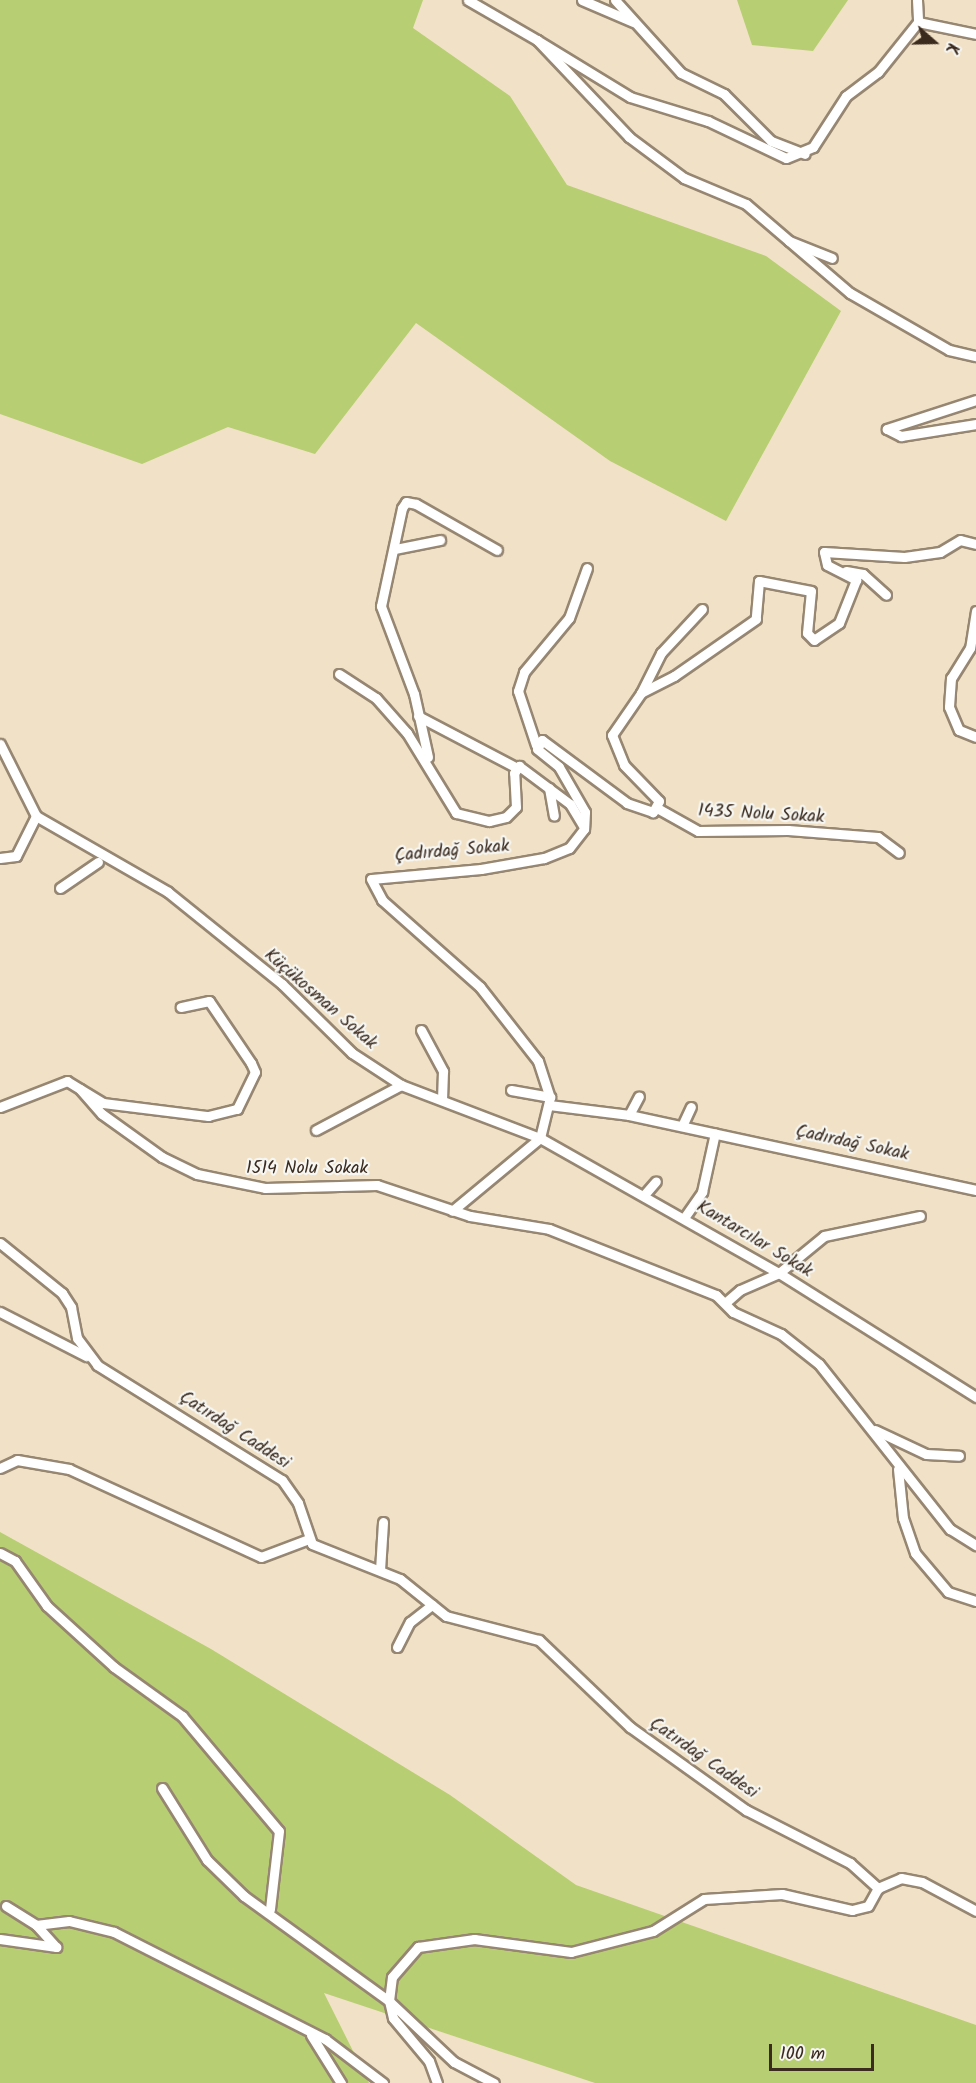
<!DOCTYPE html>
<meta charset="utf-8">
<style>
body{margin:0}
#map{position:relative;width:976px;height:2083px;overflow:hidden;background:#f1e2c7;font-family:Kalam,sans-serif}
div>[style]{position:absolute}
.green>*{inset:0;background:#b7ce72}
.roads{filter:drop-shadow(2px 0 #968672) drop-shadow(-2px 0 #968672) drop-shadow(0 2px #968672) drop-shadow(0 -2px #968672)}
.minor>*{height:9px;margin:-4.5px;padding:0 4.5px;transform-origin:4.5px;border-radius:4.5px;background:#fff}
span{translate:-50% -50%;white-space:nowrap;text-align:center;line-height:1.15;-webkit-text-stroke:4.5px #f6f6f2;paint-order:stroke}
.street-label{font-size:18px;color:#3b2a1e}
.north{position:absolute;left:904px;top:12px;width:60px;height:60px;-webkit-text-stroke:4px #f6f6f2;paint-order:stroke;rotate:110deg;font-size:16px;font-weight:700;line-height:24px;text-align:center;color:#3b2a1e}
.north::after{content:'';display:block;margin:auto;width:21px;height:27px;background:#3b2a1e;clip-path:polygon(50% 0,100% 100%,50% 72%,0 100%)}
.scale{position:absolute;left:769px;top:2044px;width:105px;height:27px;box-sizing:border-box;border:3px solid #3b2a1e;border-top:0;padding-left:8px;font-size:18px;line-height:21px;white-space:nowrap;color:#3b2a1e;-webkit-text-stroke:4px #f6f6f2;paint-order:stroke}
</style>
<div id="map">
<div class="green">
<div style="clip-path:polygon(0 0,423px 0,413px 28px,510px 96px,567px 185px,766px 256px,841px 311px,726px 521px,610px 461px,416px 323px,315px 454px,228px 427px,142px 464px,0 414px)"></div>
<div style="clip-path:polygon(737px 0,848px 0,813px 51px,752px 45px)"></div>
<div style="clip-path:polygon(0 1532px,211px 1649px,450px 1795px,576px 1885px,976px 2025px,976px 2083px,595px 2083px,324px 1993px,369px 2083px,0 2083px)"></div>
</div>
<div class="roads">
<div class="minor">
<div style="left:468px;top:0;width:80px;rotate:30.1deg"></div>
<div style="left:537px;top:40px;width:134px;rotate:46.5deg"></div>
<div style="left:629px;top:137px;width:69px;rotate:36.7deg"></div>
<div style="left:684px;top:178px;width:67px;rotate:22.8deg"></div>
<div style="left:746px;top:204px;width:137px;rotate:40.6deg"></div>
<div style="left:850px;top:293px;width:114px;rotate:29.9deg"></div>
<div style="left:949px;top:350px;width:28px;rotate:13deg"></div>
<div style="left:582px;top:0;width:56px;rotate:23.3deg"></div>
<div style="left:615px;top:0;width:98px;rotate:47.9deg"></div>
<div style="left:681px;top:73px;width:48px;rotate:26deg"></div>
<div style="left:724px;top:94px;width:66px;rotate:45deg"></div>
<div style="left:771px;top:141px;width:36px;rotate:21deg"></div>
<div style="left:917px;top:0;width:22px;rotate:87deg"></div>
<div style="left:537px;top:40px;width:109px;rotate:31.5deg"></div>
<div style="left:630px;top:97px;width:82px;rotate:17.1deg"></div>
<div style="left:708px;top:121px;width:86px;rotate:25.4deg"></div>
<div style="left:786px;top:158px;width:29px;rotate:-22deg"></div>
<div style="left:813px;top:147px;width:61px;rotate:-57.1deg"></div>
<div style="left:846px;top:96px;width:40px;rotate:-37deg"></div>
<div style="left:878px;top:72px;width:64px;rotate:-51.3deg"></div>
<div style="left:918px;top:22px;width:59px;rotate:11.7deg"></div>
<div style="left:789px;top:241px;width:46px;rotate:21.6deg"></div>
<div style="left:976px;top:400px;width:94px;rotate:162deg"></div>
<div style="left:887px;top:429px;width:16px;rotate:27deg"></div>
<div style="left:901px;top:436px;width:76px;rotate:-9.1deg"></div>
<div style="left:976px;top:544px;width:16px;rotate:-166deg"></div>
<div style="left:960px;top:540px;width:23px;rotate:149deg"></div>
<div style="left:940px;top:552px;width:36px;rotate:172deg"></div>
<div style="left:904px;top:557px;width:80px;rotate:-176.4deg"></div>
<div style="left:824px;top:552px;width:13px;rotate:77deg"></div>
<div style="left:827px;top:565px;width:33px;rotate:27deg"></div>
<div style="left:856px;top:580px;width:46px;rotate:111.6deg"></div>
<div style="left:839px;top:623px;width:30px;rotate:146deg"></div>
<div style="left:814px;top:640px;width:10px;rotate:-135deg"></div>
<div style="left:807px;top:633px;width:42px;rotate:-84.6deg"></div>
<div style="left:811px;top:591px;width:53px;rotate:-169.1deg"></div>
<div style="left:759px;top:581px;width:38px;rotate:95deg"></div>
<div style="left:756px;top:619px;width:100px;rotate:145.2deg"></div>
<div style="left:674px;top:676px;width:37px;rotate:153deg"></div>
<div style="left:641px;top:693px;width:51px;rotate:124.6deg"></div>
<div style="left:612px;top:735px;width:32px;rotate:68deg"></div>
<div style="left:624px;top:765px;width:50px;rotate:45.8deg"></div>
<div style="left:659px;top:801px;width:13px;rotate:119deg"></div>
<div style="left:653px;top:812px;width:28px;rotate:-161deg"></div>
<div style="left:627px;top:803px;width:106px;rotate:-143.5deg"></div>
<div style="left:542px;top:740px;width:10px;rotate:119deg"></div>
<div style="left:537px;top:749px;width:28px;rotate:39deg"></div>
<div style="left:559px;top:767px;width:52px;rotate:60deg"></div>
<div style="left:585px;top:812px;width:17px;rotate:93deg"></div>
<div style="left:584px;top:829px;width:24px;rotate:128deg"></div>
<div style="left:569px;top:848px;width:27px;rotate:158deg"></div>
<div style="left:544px;top:858px;width:64px;rotate:170.1deg"></div>
<div style="left:481px;top:869px;width:110px;rotate:174.8deg"></div>
<div style="left:371px;top:879px;width:24px;rotate:62deg"></div>
<div style="left:382px;top:900px;width:131px;rotate:41.6deg"></div>
<div style="left:480px;top:987px;width:94px;rotate:51.9deg"></div>
<div style="left:538px;top:1061px;width:38px;rotate:72deg"></div>
<div style="left:550px;top:1097px;width:42px;rotate:103.7deg"></div>
<div style="left:540px;top:1138px;width:274px;rotate:29.5deg"></div>
<div style="left:779px;top:1273px;width:233px;rotate:32.2deg"></div>
<div style="left:395px;top:549px;width:46px;rotate:-11.3deg"></div>
<div style="left:846px;top:571px;width:17px;rotate:10deg"></div>
<div style="left:863px;top:574px;width:31px;rotate:42deg"></div>
<div style="left:976px;top:611px;width:37px;rotate:99deg"></div>
<div style="left:970px;top:648px;width:36px;rotate:122deg"></div>
<div style="left:951px;top:678px;width:29px;rotate:94deg"></div>
<div style="left:949px;top:707px;width:25px;rotate:67deg"></div>
<div style="left:959px;top:730px;width:18px;rotate:22deg"></div>
<div style="left:339px;top:674px;width:44px;rotate:33deg"></div>
<div style="left:376px;top:698px;width:47px;rotate:48.5deg"></div>
<div style="left:407px;top:733px;width:94px;rotate:58.5deg"></div>
<div style="left:456px;top:813px;width:34px;rotate:14deg"></div>
<div style="left:489px;top:821px;width:17px;rotate:-13deg"></div>
<div style="left:506px;top:817px;width:14px;rotate:-45deg"></div>
<div style="left:516px;top:807px;width:34px;rotate:-93deg"></div>
<div style="left:514px;top:773px;width:9px;rotate:-54deg"></div>
<div style="left:519px;top:766px;width:64px;rotate:36.7deg"></div>
<div style="left:570px;top:804px;width:26px;rotate:59deg"></div>
<div style="left:641px;top:693px;width:45px;rotate:-63.4deg"></div>
<div style="left:661px;top:653px;width:60px;rotate:-47deg"></div>
<div style="left:418px;top:716px;width:112px;rotate:27.7deg"></div>
<div style="left:0;top:744px;width:80px;rotate:63.4deg"></div>
<div style="left:36px;top:816px;width:152px;rotate:29.9deg"></div>
<div style="left:168px;top:892px;width:146px;rotate:38.9deg"></div>
<div style="left:282px;top:984px;width:98px;rotate:44.6deg"></div>
<div style="left:352px;top:1053px;width:59px;rotate:33.1deg"></div>
<div style="left:401px;top:1085px;width:149px;rotate:20.9deg"></div>
<div style="left:540px;top:1138px;width:114px;rotate:140.3deg"></div>
<div style="left:536px;top:745px;width:57px;rotate:-108.4deg"></div>
<div style="left:518px;top:691px;width:20px;rotate:-72deg"></div>
<div style="left:524px;top:672px;width:70px;rotate:-50.2deg"></div>
<div style="left:569px;top:618px;width:53px;rotate:-70.2deg"></div>
<div style="left:428px;top:757px;width:65px;rotate:-102.5deg"></div>
<div style="left:414px;top:694px;width:94px;rotate:-110.6deg"></div>
<div style="left:381px;top:606px;width:100px;rotate:-77.9deg"></div>
<div style="left:402px;top:508px;width:7px;rotate:-56deg"></div>
<div style="left:406px;top:502px;width:10px;rotate:11deg"></div>
<div style="left:416px;top:504px;width:93px;rotate:29.6deg"></div>
<div style="left:549px;top:788px;width:28px;rotate:80deg"></div>
<div style="left:657px;top:808px;width:47px;rotate:29.3deg"></div>
<div style="left:698px;top:831px;width:90px;rotate:-0.6deg"></div>
<div style="left:788px;top:830px;width:90px;rotate:4.4deg"></div>
<div style="left:878px;top:837px;width:26px;rotate:37deg"></div>
<div style="left:0;top:858px;width:16px;rotate:-7deg"></div>
<div style="left:16px;top:856px;width:45px;rotate:-63.4deg"></div>
<div style="left:60px;top:888px;width:46px;rotate:-34.4deg"></div>
<div style="left:421px;top:1030px;width:47px;rotate:61.8deg"></div>
<div style="left:443px;top:1071px;width:29px;rotate:92deg"></div>
<div style="left:80px;top:1089px;width:33px;rotate:49deg"></div>
<div style="left:102px;top:1114px;width:74px;rotate:35.6deg"></div>
<div style="left:162px;top:1157px;width:39px;rotate:26deg"></div>
<div style="left:197px;top:1174px;width:69px;rotate:11.6deg"></div>
<div style="left:265px;top:1188px;width:112px;rotate:-1.5deg"></div>
<div style="left:377px;top:1185px;width:98px;rotate:18.4deg"></div>
<div style="left:470px;top:1216px;width:80px;rotate:9.3deg"></div>
<div style="left:549px;top:1229px;width:180px;rotate:21.6deg"></div>
<div style="left:716px;top:1295px;width:24px;rotate:45deg"></div>
<div style="left:733px;top:1312px;width:53px;rotate:24.6deg"></div>
<div style="left:781px;top:1334px;width:48px;rotate:38.3deg"></div>
<div style="left:819px;top:1364px;width:211px;rotate:51.6deg"></div>
<div style="left:950px;top:1529px;width:31px;rotate:32deg"></div>
<div style="left:511px;top:1090px;width:40px;rotate:10deg"></div>
<div style="left:549px;top:1105px;width:81px;rotate:7.1deg"></div>
<div style="left:629px;top:1115px;width:355px;rotate:12.2deg"></div>
<div style="left:0;top:1107px;width:72px;rotate:-21.2deg"></div>
<div style="left:67px;top:1081px;width:42px;rotate:31.4deg"></div>
<div style="left:103px;top:1103px;width:106px;rotate:7.1deg"></div>
<div style="left:208px;top:1116px;width:30px;rotate:-14deg"></div>
<div style="left:237px;top:1109px;width:41px;rotate:-64.1deg"></div>
<div style="left:255px;top:1072px;width:10px;rotate:-114deg"></div>
<div style="left:251px;top:1063px;width:75px;rotate:-124.1deg"></div>
<div style="left:209px;top:1001px;width:29px;rotate:168deg"></div>
<div style="left:629px;top:1115px;width:21px;rotate:-62deg"></div>
<div style="left:682px;top:1126px;width:21px;rotate:-65deg"></div>
<div style="left:316px;top:1130px;width:96px;rotate:-27.9deg"></div>
<div style="left:644px;top:1195px;width:18px;rotate:-49deg"></div>
<div style="left:684px;top:1218px;width:32px;rotate:-55deg"></div>
<div style="left:702px;top:1192px;width:60px;rotate:-77.6deg"></div>
<div style="left:0;top:1243px;width:80px;rotate:38.9deg"></div>
<div style="left:62px;top:1293px;width:17px;rotate:57deg"></div>
<div style="left:71px;top:1307px;width:32px;rotate:79deg"></div>
<div style="left:77px;top:1338px;width:34px;rotate:53deg"></div>
<div style="left:97px;top:1365px;width:218px;rotate:31.9deg"></div>
<div style="left:282px;top:1480px;width:28px;rotate:55deg"></div>
<div style="left:298px;top:1503px;width:43px;rotate:71.1deg"></div>
<div style="left:312px;top:1544px;width:95px;rotate:21.7deg"></div>
<div style="left:400px;top:1579px;width:59px;rotate:38.8deg"></div>
<div style="left:446px;top:1616px;width:96px;rotate:14.5deg"></div>
<div style="left:539px;top:1640px;width:126px;rotate:43.7deg"></div>
<div style="left:630px;top:1727px;width:143px;rotate:35.6deg"></div>
<div style="left:746px;top:1810px;width:117px;rotate:27deg"></div>
<div style="left:850px;top:1863px;width:38px;rotate:42deg"></div>
<div style="left:725px;top:1303px;width:20px;rotate:-41deg"></div>
<div style="left:740px;top:1290px;width:43px;rotate:-23.6deg"></div>
<div style="left:779px;top:1273px;width:58px;rotate:-39.4deg"></div>
<div style="left:824px;top:1236px;width:98px;rotate:-11.8deg"></div>
<div style="left:0;top:1312px;width:97px;rotate:27.1deg"></div>
<div style="left:875px;top:1430px;width:56px;rotate:25.2deg"></div>
<div style="left:926px;top:1454px;width:33px;rotate:3deg"></div>
<div style="left:0;top:1468px;width:19px;rotate:-25deg"></div>
<div style="left:17px;top:1460px;width:53px;rotate:9.8deg"></div>
<div style="left:69px;top:1469px;width:211px;rotate:24.6deg"></div>
<div style="left:261px;top:1557px;width:51px;rotate:-20.6deg"></div>
<div style="left:898px;top:1469px;width:49px;rotate:84.2deg"></div>
<div style="left:903px;top:1518px;width:37px;rotate:71deg"></div>
<div style="left:915px;top:1553px;width:51px;rotate:49.8deg"></div>
<div style="left:948px;top:1592px;width:29px;rotate:18deg"></div>
<div style="left:0;top:1553px;width:17px;rotate:28deg"></div>
<div style="left:15px;top:1561px;width:55px;rotate:54.6deg"></div>
<div style="left:47px;top:1606px;width:91px;rotate:42.3deg"></div>
<div style="left:114px;top:1667px;width:84px;rotate:35.8deg"></div>
<div style="left:182px;top:1716px;width:150px;rotate:49.9deg"></div>
<div style="left:279px;top:1831px;width:79px;rotate:96.6deg"></div>
<div style="left:380px;top:1570px;width:48px;rotate:-86.4deg"></div>
<div style="left:397px;top:1647px;width:28px;rotate:-63deg"></div>
<div style="left:410px;top:1622px;width:28px;rotate:-38deg"></div>
<div style="left:162px;top:1788px;width:85px;rotate:58deg"></div>
<div style="left:207px;top:1860px;width:52px;rotate:44.2deg"></div>
<div style="left:244px;top:1896px;width:179px;rotate:35.9deg"></div>
<div style="left:389px;top:2001px;width:89px;rotate:43.2deg"></div>
<div style="left:454px;top:2062px;width:45px;rotate:27.7deg"></div>
<div style="left:878px;top:1888px;width:25px;rotate:-23deg"></div>
<div style="left:901px;top:1878px;width:21px;rotate:11deg"></div>
<div style="left:922px;top:1882px;width:61px;rotate:28.2deg"></div>
<div style="left:6px;top:1906px;width:36px;rotate:32deg"></div>
<div style="left:36px;top:1925px;width:33px;rotate:-7deg"></div>
<div style="left:69px;top:1921px;width:46px;rotate:13.7deg"></div>
<div style="left:114px;top:1932px;width:237px;rotate:26.9deg"></div>
<div style="left:325px;top:2039px;width:73px;rotate:37.2deg"></div>
<div style="left:0;top:1939px;width:57px;rotate:8.1deg"></div>
<div style="left:56px;top:1947px;width:30px;rotate:-132deg"></div>
<div style="left:311px;top:2035px;width:57px;rotate:58deg"></div>
<div style="left:437px;top:2083px;width:23px;rotate:-110deg"></div>
<div style="left:429px;top:2061px;width:56px;rotate:-129.9deg"></div>
<div style="left:393px;top:2018px;width:17px;rotate:-103deg"></div>
<div style="left:389px;top:2001px;width:24px;rotate:-83deg"></div>
<div style="left:392px;top:1977px;width:40px;rotate:-49deg"></div>
<div style="left:418px;top:1947px;width:57px;rotate:-8.1deg"></div>
<div style="left:474px;top:1939px;width:98px;rotate:7.6deg"></div>
<div style="left:571px;top:1952px;width:85px;rotate:-14.4deg"></div>
<div style="left:653px;top:1931px;width:60px;rotate:-32.1deg"></div>
<div style="left:704px;top:1899px;width:78px;rotate:-3.7deg"></div>
<div style="left:782px;top:1894px;width:72px;rotate:12.9deg"></div>
<div style="left:852px;top:1910px;width:16px;rotate:-14deg"></div>
<div style="left:868px;top:1906px;width:21px;rotate:-61deg"></div>
</div>
</div>
<div class="street-label">
<span style="left:761px;top:815px;rotate:3deg">1435 Nolu Sokak</span>
<span style="left:452px;top:852px;rotate:-5deg">Çadırdağ Sokak</span>
<span style="left:320px;top:1000px;rotate:41deg">Küçükosman Sokak</span>
<span style="left:852px;top:1144px;rotate:12deg">Çadırdağ Sokak</span>
<span style="left:307px;top:1169px">1514 Nolu Sokak</span>
<span style="left:754px;top:1240px;rotate:31deg">Kantarcılar Sokak</span>
<span style="left:234px;top:1431px;rotate:33deg">Çatırdağ Caddesi</span>
<span style="left:703px;top:1759px;rotate:35deg">Çatırdağ Caddesi</span>
</div>
<div class="north">K</div>
<div class="scale">100 m</div>
</div>
